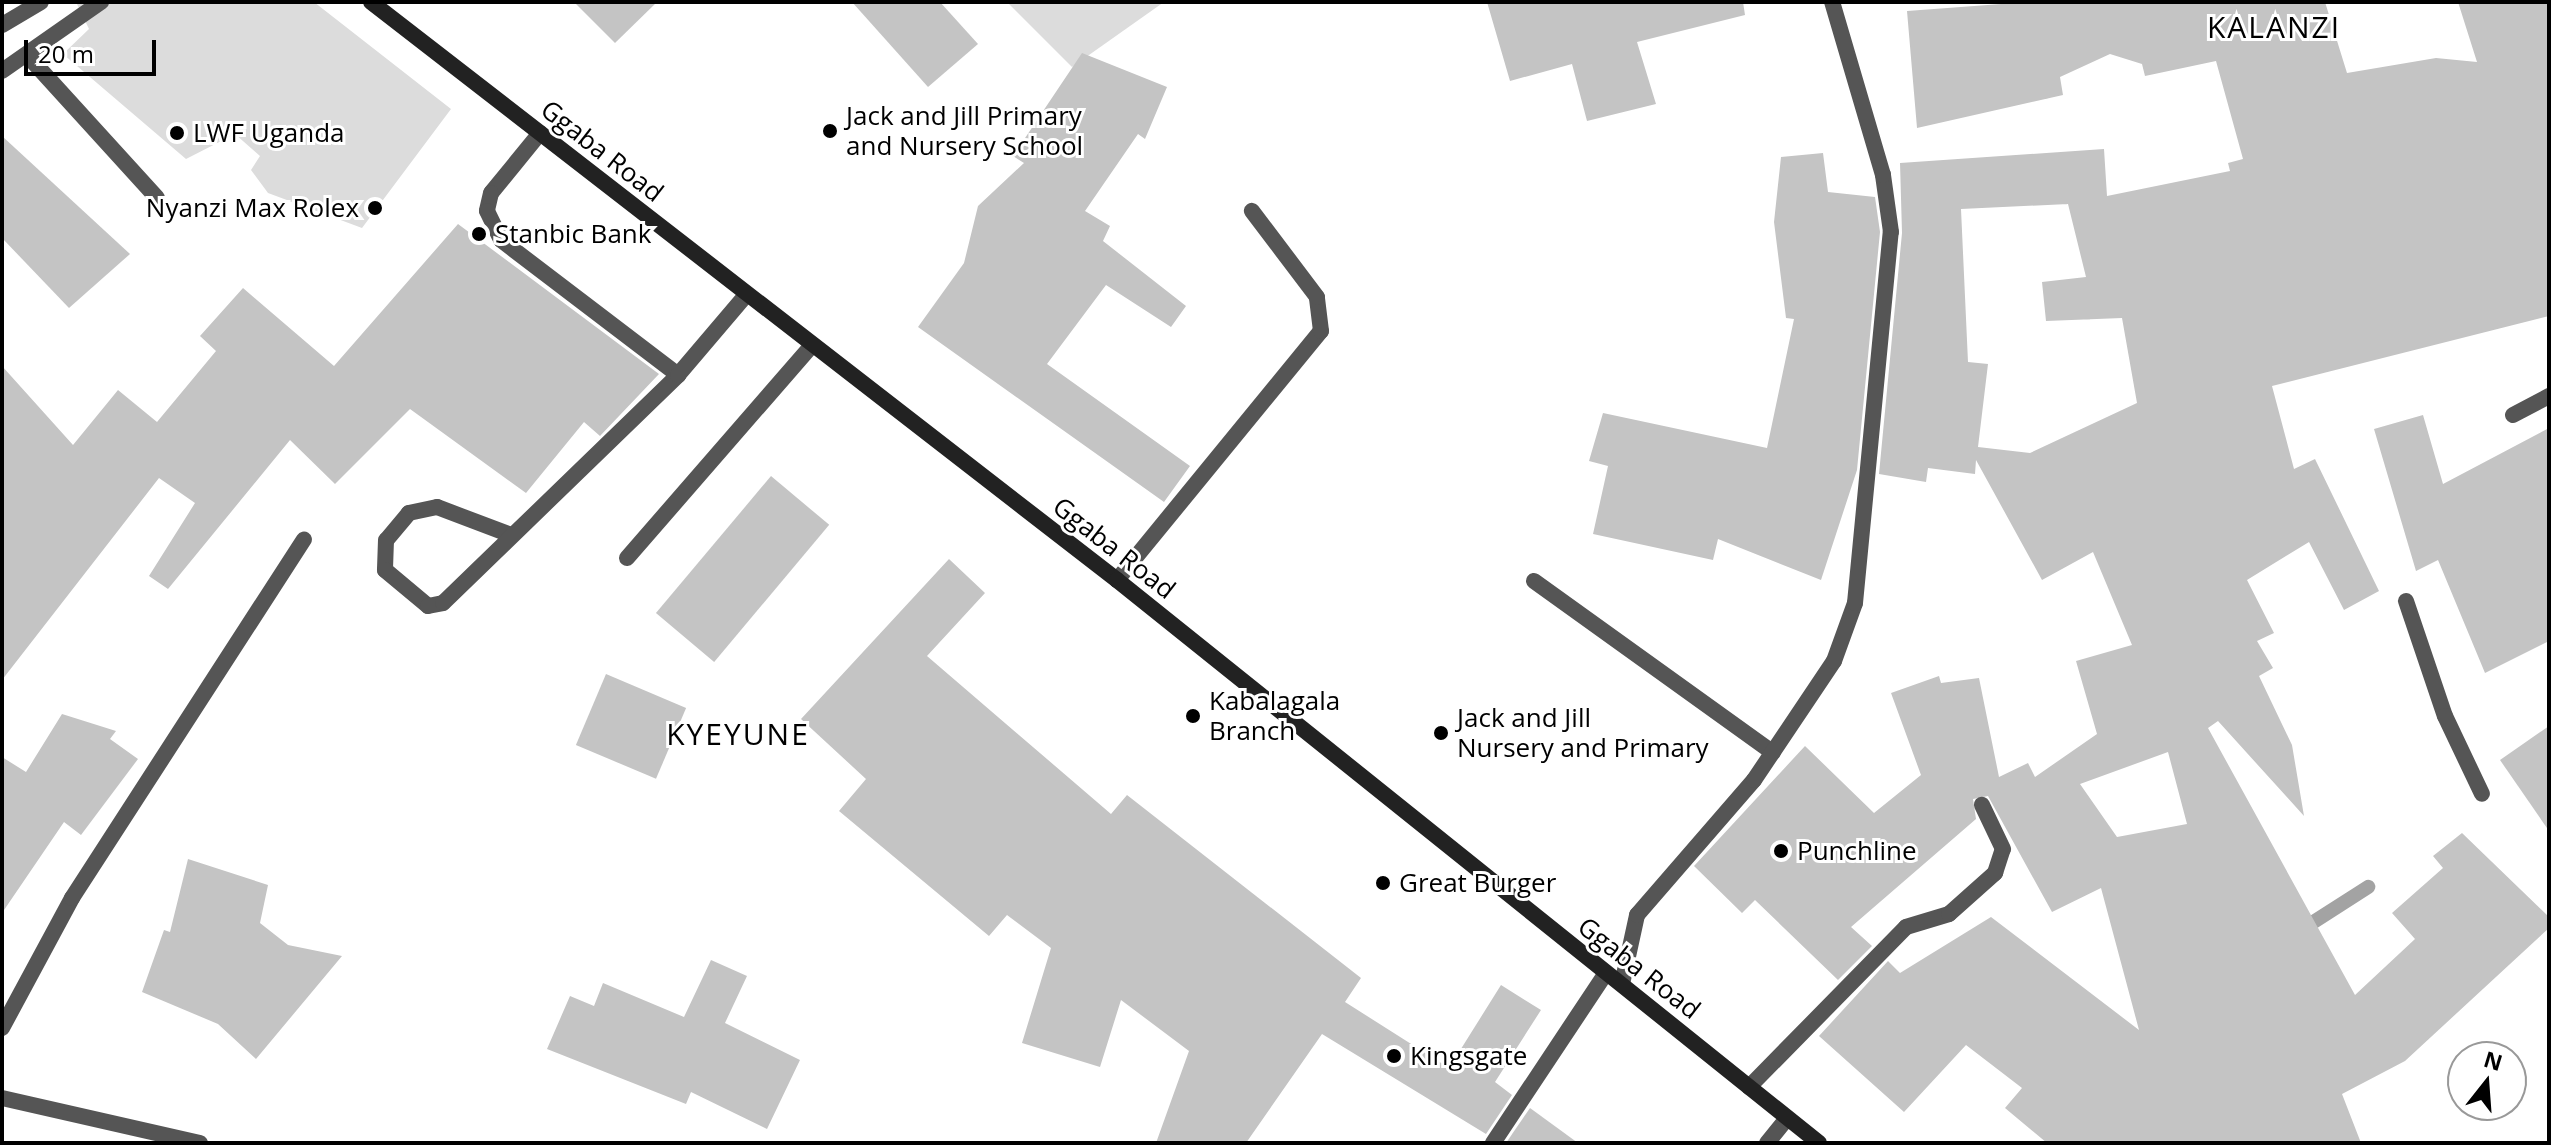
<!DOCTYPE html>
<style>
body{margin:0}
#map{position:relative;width:2551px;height:1145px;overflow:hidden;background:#fff;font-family:"Open Sans",sans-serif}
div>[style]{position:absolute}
.green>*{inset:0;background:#dcdcdc}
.stream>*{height:14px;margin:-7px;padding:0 7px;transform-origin:7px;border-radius:7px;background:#a3a3a3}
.building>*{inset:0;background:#c4c4c4;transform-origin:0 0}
.service>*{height:16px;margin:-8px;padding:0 8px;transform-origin:8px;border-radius:8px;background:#555}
.minor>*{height:16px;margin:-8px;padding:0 8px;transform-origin:8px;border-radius:8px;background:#555}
.tertiary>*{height:16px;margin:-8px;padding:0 8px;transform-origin:8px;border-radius:8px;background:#555}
.secondary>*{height:16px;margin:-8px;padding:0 8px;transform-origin:8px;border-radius:8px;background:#222}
.dots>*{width:22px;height:22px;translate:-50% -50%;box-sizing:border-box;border:4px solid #fff;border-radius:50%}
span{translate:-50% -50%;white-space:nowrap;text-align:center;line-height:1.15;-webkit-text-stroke:6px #fff;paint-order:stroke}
.poi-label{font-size:26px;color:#000}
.left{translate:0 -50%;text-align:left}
.right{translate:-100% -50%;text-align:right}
.street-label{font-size:26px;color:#000}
.quarter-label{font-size:30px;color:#000;letter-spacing:2px}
.frame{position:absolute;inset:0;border:4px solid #000;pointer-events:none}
.north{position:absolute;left:2447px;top:1041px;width:80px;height:80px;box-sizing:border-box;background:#fff;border:2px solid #999;border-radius:50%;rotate:17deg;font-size:22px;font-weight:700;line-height:32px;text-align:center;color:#000}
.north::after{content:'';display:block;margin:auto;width:28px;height:36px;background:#000;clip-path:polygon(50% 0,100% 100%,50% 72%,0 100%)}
.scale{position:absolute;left:24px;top:40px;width:132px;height:36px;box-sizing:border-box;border:4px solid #000;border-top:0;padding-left:10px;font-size:24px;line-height:28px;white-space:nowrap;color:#000;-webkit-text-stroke:6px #fff;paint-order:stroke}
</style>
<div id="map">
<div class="green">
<div style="clip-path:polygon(76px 2px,314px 2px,451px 109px,362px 228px,268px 193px,251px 170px,260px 156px,235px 134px,186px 159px,63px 54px,89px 29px)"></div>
<div style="clip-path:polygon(1007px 2px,1164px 2px,1072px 67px)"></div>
</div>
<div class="stream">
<div style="left:2301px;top:930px;width:80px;rotate:-32.7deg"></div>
</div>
<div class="building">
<div style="clip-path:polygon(574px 2px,657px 2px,615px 43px)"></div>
<div style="clip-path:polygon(852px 2px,940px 2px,978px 44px,928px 87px)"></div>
<div style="clip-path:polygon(1487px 2px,1743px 2px,1745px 15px,1637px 42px,1656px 104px,1587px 121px,1572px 64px,1510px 81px)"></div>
<div style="clip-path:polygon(evenodd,2028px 2px,2325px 2px,2347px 73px,2436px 58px,2477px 62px,2458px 2px,2549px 2px,2549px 316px,2272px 386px,2294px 469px,2315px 459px,2379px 591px,2344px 610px,2309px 542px,2247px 580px,2274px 633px,2257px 641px,2273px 668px,2259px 676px,2292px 745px,2304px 816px,2218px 721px,2208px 728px,2355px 995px,2415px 939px,2392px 913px,2443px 868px,2433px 856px,2462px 833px,2549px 917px,2549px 928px,2405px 1061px,2342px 1094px,2361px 1143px,2047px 1143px,2005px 1108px,2022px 1088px,1966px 1045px,1904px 1112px,1819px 1036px,1888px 961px,1900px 973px,1991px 917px,2139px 1030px,2101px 888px,2052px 912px,1988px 796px,1973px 799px,1976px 819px,1851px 927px,1872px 946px,1838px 980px,1755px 900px,1742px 913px,1694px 866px,1805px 746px,1874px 813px,1921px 775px,1891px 693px,1939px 676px,1941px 683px,1979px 678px,1999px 777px,2028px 763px,2035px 777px,2097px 734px,2076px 661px,2132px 645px,2093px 552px,2042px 580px,1976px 460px,1975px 474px,1928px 468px,1926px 482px,1879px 474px,1902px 233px,1900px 163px,2104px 149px,2107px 196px,2230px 171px,2228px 163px,2243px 159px,2216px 61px,2145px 76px,2142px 64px,2110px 54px,2060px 77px,2063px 95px,1917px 128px,1907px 11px,2028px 2px,2068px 204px,2086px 277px,2042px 282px,2046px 321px,2122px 318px,2137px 403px,2030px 453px,1978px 447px,1988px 364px,1968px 362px,1961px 209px,2068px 204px,2028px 2px,2168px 752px,2187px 824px,2117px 837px,2080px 784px,2168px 752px)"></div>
<div style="clip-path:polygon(1082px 53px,1167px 87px,1145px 139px,1138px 134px,1085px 211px,1110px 226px,1103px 241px,1186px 306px,1171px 327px,1106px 285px,1047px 364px,1190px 466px,1164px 502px,918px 327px,964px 263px,978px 206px,1024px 163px,1013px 156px)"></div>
<div style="clip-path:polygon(2px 136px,130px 254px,69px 308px,2px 238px)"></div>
<div style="clip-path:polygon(1823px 153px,1828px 192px,1875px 197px,1880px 232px,1857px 470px,1821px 580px,1718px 539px,1713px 560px,1593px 534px,1608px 466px,1589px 461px,1603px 413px,1767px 448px,1794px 319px,1786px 318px,1774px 222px,1781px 157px)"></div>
<div style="clip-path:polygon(458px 224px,659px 374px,600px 436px,584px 422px,526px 493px,410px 409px,335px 484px,290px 440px,168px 589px,149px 576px,195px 503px,159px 478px,2px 680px,2px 366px,73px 445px,118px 390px,157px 422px,216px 351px,200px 336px,243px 288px,334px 366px)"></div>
<div style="clip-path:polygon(2423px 415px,2443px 484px,2549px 428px,2549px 641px,2485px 673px,2438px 560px,2416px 571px,2374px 429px)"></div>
<div style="left:771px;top:476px;width:76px;height:179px;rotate:40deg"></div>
<div style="clip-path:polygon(949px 559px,985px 593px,927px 656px,1111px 814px,1127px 795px,1361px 978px,1345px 1002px,1449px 1068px,1501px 985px,1541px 1010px,1495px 1082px,1512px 1095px,1486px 1134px,1322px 1034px,1246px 1143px,1156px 1143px,1189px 1051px,1121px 1000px,1100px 1067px,1022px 1043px,1051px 948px,1007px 915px,989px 936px,839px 811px,866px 779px,801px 719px)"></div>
<div style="left:606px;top:674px;width:87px;height:77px;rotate:23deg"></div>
<div style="clip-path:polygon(62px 714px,116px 731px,110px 739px,138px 759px,81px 835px,64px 822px,2px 913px,2px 757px,26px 772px)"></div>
<div style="clip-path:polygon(2549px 726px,2549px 831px,2500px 760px)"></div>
<div style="clip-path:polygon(188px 859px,268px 885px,260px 923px,288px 945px,342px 956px,256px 1059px,218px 1024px,142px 992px,164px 930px,170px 932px)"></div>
<div style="clip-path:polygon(711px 960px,747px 976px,725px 1023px,800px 1060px,767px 1129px,691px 1092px,686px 1104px,547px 1049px,570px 996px,594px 1006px,603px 983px,684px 1017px)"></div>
<div style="clip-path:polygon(1530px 1108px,1578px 1143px,1506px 1143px)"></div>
</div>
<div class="service">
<div style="left:2px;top:25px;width:45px;rotate:-30.5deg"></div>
<div style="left:27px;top:55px;width:193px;rotate:47.7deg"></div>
<div style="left:540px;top:133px;width:77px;rotate:129.2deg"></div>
<div style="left:491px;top:193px;width:18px;rotate:103deg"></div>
<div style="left:487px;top:211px;width:32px;rotate:64deg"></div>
<div style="left:501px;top:240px;width:223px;rotate:37.3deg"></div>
<div style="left:511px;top:535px;width:79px;rotate:-159.3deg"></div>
<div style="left:437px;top:507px;width:29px;rotate:168deg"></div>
<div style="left:409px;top:513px;width:35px;rotate:130deg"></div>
<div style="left:386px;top:540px;width:30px;rotate:92deg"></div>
<div style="left:385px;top:570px;width:56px;rotate:39.9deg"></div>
<div style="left:428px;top:606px;width:15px;rotate:-11deg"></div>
<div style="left:443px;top:603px;width:327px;rotate:-44.1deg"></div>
<div style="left:678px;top:375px;width:106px;rotate:-49.6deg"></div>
<div style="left:627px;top:558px;width:282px;rotate:-49deg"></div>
<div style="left:1117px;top:580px;width:322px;rotate:-50.7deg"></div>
<div style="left:1321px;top:331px;width:34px;rotate:-97deg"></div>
<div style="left:1317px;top:297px;width:108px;rotate:-127.1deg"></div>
<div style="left:1534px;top:581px;width:294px;rotate:35.7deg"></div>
<div style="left:1749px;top:1087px;width:224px;rotate:-45.5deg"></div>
<div style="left:1906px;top:927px;width:45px;rotate:-16.8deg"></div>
<div style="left:1949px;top:914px;width:62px;rotate:-41.7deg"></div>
<div style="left:1995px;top:873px;width:25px;rotate:-72deg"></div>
<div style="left:2003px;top:849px;width:49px;rotate:-115.5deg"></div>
<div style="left:1767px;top:1143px;width:32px;rotate:-51deg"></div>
</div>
<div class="minor">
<div style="left:2px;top:71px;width:121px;rotate:-34.9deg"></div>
<div style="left:2513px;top:415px;width:41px;rotate:-27.8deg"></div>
<div style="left:2406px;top:601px;width:121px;rotate:71.3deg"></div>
<div style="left:2445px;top:716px;width:86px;rotate:64.6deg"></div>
<div style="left:1622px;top:984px;width:71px;rotate:-77.7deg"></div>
<div style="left:1637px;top:915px;width:179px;rotate:-49.1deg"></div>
<div style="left:1754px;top:780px;width:143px;rotate:-56.1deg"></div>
<div style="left:1834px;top:661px;width:62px;rotate:-70.1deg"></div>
<div style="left:1855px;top:603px;width:373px;rotate:-84.5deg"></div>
<div style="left:1891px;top:232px;width:58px;rotate:-98deg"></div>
<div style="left:1883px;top:175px;width:180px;rotate:-106.4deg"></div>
<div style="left:2px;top:1028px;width:148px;rotate:-61.7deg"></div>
<div style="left:72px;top:898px;width:427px;rotate:-57.1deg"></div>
<div style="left:1493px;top:1143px;width:204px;rotate:-56.4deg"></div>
</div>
<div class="tertiary">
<div style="left:2px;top:1098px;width:203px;rotate:12.8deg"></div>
</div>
<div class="secondary">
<div style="left:371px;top:2px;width:944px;rotate:37.77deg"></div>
<div style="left:1117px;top:580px;width:900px;rotate:38.73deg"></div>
</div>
<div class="dots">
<div style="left:830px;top:131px;background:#000"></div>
<div style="left:177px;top:133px;background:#000"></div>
<div style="left:375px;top:208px;background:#000"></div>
<div style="left:479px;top:234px;background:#000"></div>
<div style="left:1193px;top:716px;background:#000"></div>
<div style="left:1441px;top:733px;background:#000"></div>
<div style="left:1781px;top:851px;background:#000"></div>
<div style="left:1383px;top:883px;background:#000"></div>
<div style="left:1394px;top:1056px;background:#000"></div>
</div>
<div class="poi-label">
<span class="left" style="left:846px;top:131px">Jack and Jill Primary<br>and Nursery School</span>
<span class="left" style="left:193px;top:133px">LWF Uganda</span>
<span class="right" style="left:359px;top:208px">Nyanzi Max Rolex</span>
<span class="left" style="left:495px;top:234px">Stanbic Bank</span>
<span class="left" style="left:1209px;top:716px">Kabalagala<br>Branch</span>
<span class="left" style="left:1457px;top:733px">Jack and Jill<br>Nursery and Primary</span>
<span class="left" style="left:1797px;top:851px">Punchline</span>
<span class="left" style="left:1399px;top:883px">Great Burger</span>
<span class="left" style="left:1410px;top:1056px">Kingsgate</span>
</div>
<div class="street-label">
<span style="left:602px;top:151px;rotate:38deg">Ggaba Road</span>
<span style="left:1114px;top:548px;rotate:38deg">Ggaba Road</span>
<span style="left:1639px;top:968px;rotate:38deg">Ggaba Road</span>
</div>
<div class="quarter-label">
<span style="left:2274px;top:27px">KALANZI</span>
<span style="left:738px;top:734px">KYEYUNE</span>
</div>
<div class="frame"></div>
<div class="north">N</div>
<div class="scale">20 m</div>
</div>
